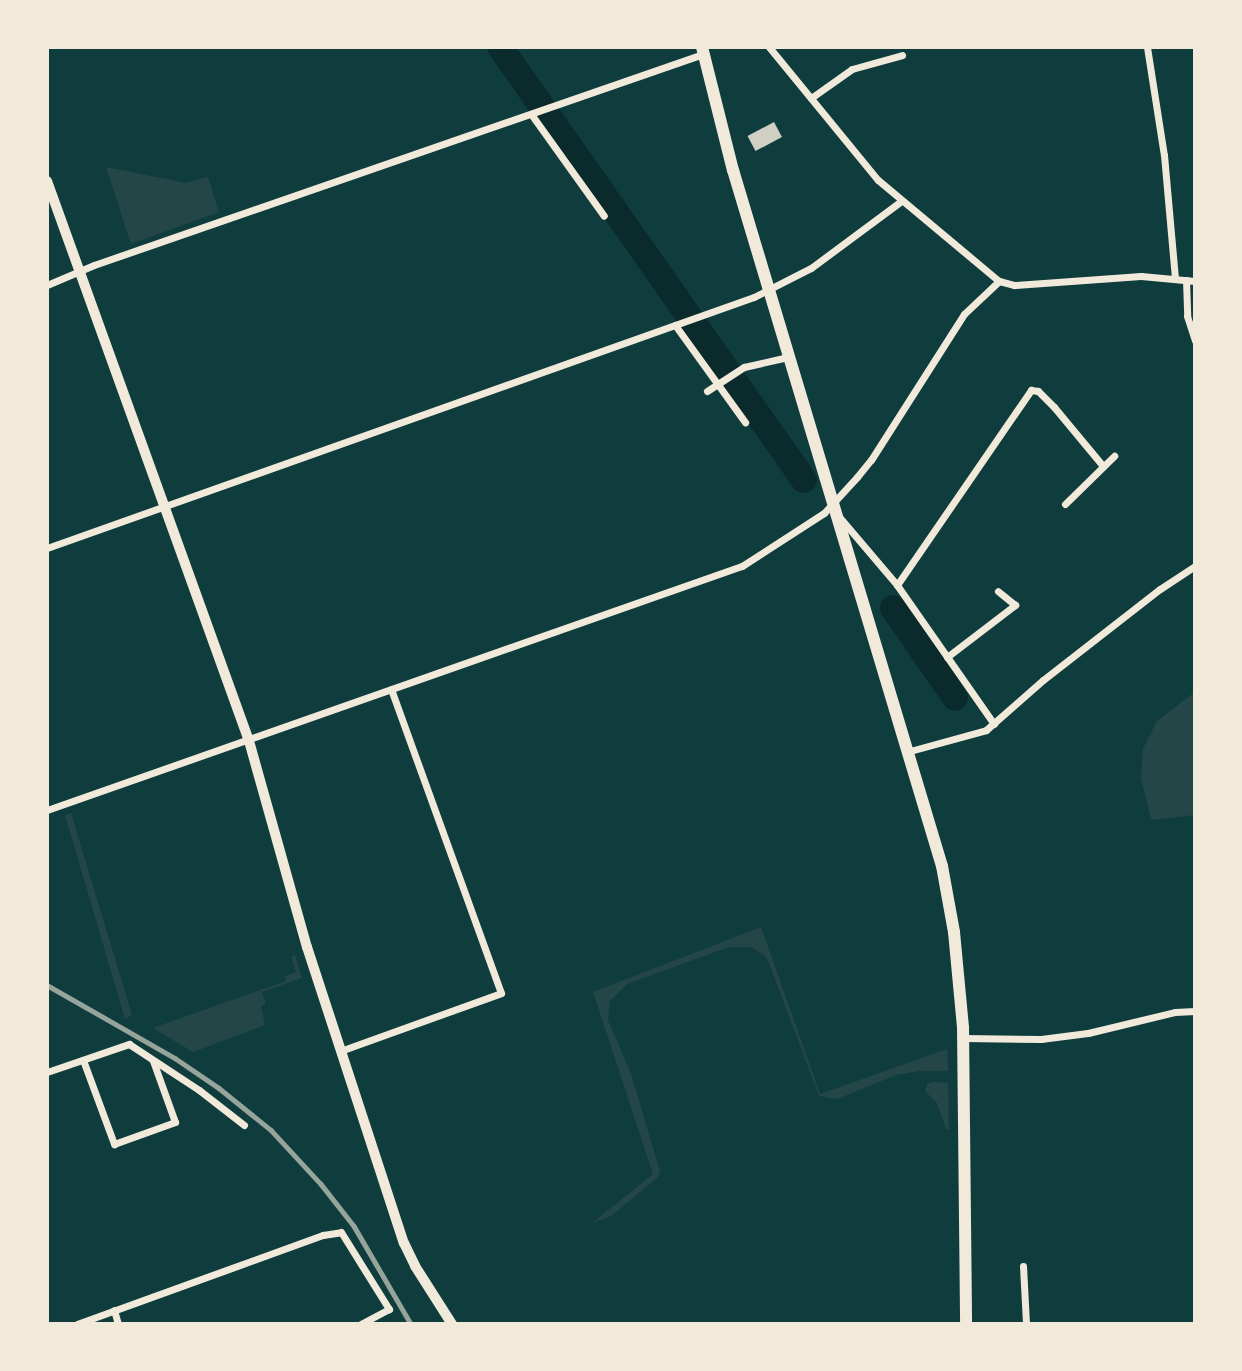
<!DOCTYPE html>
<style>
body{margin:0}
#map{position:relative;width:1242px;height:1371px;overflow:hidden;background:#0f3d3e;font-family:"Libre Baskerville",serif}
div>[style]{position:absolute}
.green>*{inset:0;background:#244646}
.river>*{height:26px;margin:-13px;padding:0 13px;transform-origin:13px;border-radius:13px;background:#0a2a2b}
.building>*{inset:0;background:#cfcfc3;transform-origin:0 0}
.minor>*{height:7px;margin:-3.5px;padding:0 3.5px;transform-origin:3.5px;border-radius:3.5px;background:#f1e9da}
.tertiary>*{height:10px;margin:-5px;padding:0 5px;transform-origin:5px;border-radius:5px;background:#f1e9da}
.primary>*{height:12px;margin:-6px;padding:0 6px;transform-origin:6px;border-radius:6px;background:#f1e9da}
.rail>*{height:4.5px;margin:-2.25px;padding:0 2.25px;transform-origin:2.25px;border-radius:2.25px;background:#97a49c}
span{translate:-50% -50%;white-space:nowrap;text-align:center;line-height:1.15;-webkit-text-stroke:7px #f1e9da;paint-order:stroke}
.frame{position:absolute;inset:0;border:49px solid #f1e9da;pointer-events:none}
</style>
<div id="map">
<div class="green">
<div style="clip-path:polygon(106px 167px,186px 183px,208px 177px,219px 212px,131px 244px)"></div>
<div style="clip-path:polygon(1195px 692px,1195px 815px,1151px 820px,1141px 778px,1143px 749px,1157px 721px)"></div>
<div style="clip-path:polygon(71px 813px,132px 1015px,125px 1019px,65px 815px)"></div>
<div style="clip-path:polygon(761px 927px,820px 1094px,947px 1049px,948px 1071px,919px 1071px,896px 1075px,837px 1099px,819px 1096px,769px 963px,766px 957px,751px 947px,729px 947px,627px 984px,610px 1001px,608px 1020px,631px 1074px,660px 1171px,657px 1178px,611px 1216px,592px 1223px,653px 1174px,593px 992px)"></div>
<div style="clip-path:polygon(295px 955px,302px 978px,262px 992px,266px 1004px,261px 1006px,265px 1025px,193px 1052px,153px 1028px,286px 981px,285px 976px,296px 972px,291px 957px)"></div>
<div style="clip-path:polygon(933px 1082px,948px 1083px,949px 1129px,946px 1129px,937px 1103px,925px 1091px,927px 1084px)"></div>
</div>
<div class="river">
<div style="left:500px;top:47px;width:529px;rotate:54.93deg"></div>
<div style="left:893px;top:608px;width:109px;rotate:55.4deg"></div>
</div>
<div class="building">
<div style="left:774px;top:122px;width:17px;height:30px;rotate:62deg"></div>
</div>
<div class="minor">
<div style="left:769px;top:47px;width:172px;rotate:50.7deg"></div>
<div style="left:878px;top:180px;width:158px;rotate:39.9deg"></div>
<div style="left:999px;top:281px;width:16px;rotate:15deg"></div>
<div style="left:1014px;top:285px;width:127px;rotate:-4.1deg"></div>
<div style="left:1141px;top:276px;width:54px;rotate:5.3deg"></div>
<div style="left:1147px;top:47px;width:109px;rotate:81.1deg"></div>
<div style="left:1164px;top:155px;width:123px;rotate:84.9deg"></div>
<div style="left:811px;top:98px;width:50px;rotate:-35.3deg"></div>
<div style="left:852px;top:69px;width:52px;rotate:-15.6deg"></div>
<div style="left:531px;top:114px;width:125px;rotate:54.4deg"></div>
<div style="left:1186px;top:280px;width:36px;rotate:88deg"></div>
<div style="left:1187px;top:316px;width:26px;rotate:72deg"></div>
<div style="left:47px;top:285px;width:51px;rotate:-23.1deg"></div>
<div style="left:94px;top:265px;width:645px;rotate:-19.11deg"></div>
<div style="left:675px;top:325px;width:120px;rotate:54.2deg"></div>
<div style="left:707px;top:391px;width:44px;rotate:-33deg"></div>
<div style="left:744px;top:367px;width:45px;rotate:-12.8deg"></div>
<div style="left:1065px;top:504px;width:69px;rotate:-44.4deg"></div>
<div style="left:841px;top:519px;width:87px;rotate:49.7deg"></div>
<div style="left:47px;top:548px;width:750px;rotate:-19.55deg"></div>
<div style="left:754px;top:297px;width:64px;rotate:-27deg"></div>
<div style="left:811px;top:268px;width:111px;rotate:-36.6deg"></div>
<div style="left:947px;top:657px;width:86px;rotate:-37.4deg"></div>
<div style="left:1015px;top:605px;width:22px;rotate:-141deg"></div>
<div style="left:994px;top:724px;width:169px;rotate:-124.9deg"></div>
<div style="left:897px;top:585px;width:237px;rotate:-55.5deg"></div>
<div style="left:1031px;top:390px;width:7px;rotate:8deg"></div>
<div style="left:1038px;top:391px;width:23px;rotate:45deg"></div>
<div style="left:1054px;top:407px;width:77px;rotate:50.3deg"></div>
<div style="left:910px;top:751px;width:79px;rotate:-15.4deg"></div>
<div style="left:986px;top:730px;width:76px;rotate:-41.3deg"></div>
<div style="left:1043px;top:680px;width:148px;rotate:-37.9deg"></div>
<div style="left:1160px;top:589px;width:42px;rotate:-33.3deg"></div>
<div style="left:47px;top:810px;width:737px;rotate:-19.35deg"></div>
<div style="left:742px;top:566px;width:98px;rotate:-32.9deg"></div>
<div style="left:824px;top:513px;width:49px;rotate:-47.5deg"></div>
<div style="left:857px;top:477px;width:22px;rotate:-51deg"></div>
<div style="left:871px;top:460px;width:173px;rotate:-57.5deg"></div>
<div style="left:964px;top:314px;width:48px;rotate:-43.3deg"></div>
<div style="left:963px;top:1038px;width:78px;rotate:0.7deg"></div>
<div style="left:1041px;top:1039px;width:47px;rotate:-7.3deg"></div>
<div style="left:1088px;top:1033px;width:89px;rotate:-13.6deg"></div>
<div style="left:1175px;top:1012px;width:20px;rotate:-3deg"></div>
<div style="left:343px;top:1050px;width:168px;rotate:-19.8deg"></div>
<div style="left:501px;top:993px;width:323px;rotate:-109.9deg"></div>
<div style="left:83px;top:1060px;width:90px;rotate:69.7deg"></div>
<div style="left:114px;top:1144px;width:65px;rotate:-19.8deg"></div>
<div style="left:175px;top:1122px;width:65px;rotate:-109.8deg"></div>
<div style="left:47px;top:1072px;width:87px;rotate:-18.9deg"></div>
<div style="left:129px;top:1044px;width:84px;rotate:33.3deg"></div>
<div style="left:199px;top:1090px;width:57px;rotate:37.9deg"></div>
<div style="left:1023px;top:1266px;width:58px;rotate:87deg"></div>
<div style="left:114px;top:1310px;width:15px;rotate:74deg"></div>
<div style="left:77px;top:1324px;width:262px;rotate:-19.9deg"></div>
<div style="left:323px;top:1235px;width:18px;rotate:-9deg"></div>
<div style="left:341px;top:1232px;width:91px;rotate:58.1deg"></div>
<div style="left:389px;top:1309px;width:32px;rotate:152deg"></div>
</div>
<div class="tertiary">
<div style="left:47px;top:181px;width:595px;rotate:70.16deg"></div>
<div style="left:249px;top:741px;width:214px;rotate:74.3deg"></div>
<div style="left:307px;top:947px;width:311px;rotate:71.9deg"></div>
<div style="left:404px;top:1243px;width:25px;rotate:64deg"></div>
<div style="left:415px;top:1266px;width:69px;rotate:57.5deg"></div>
</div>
<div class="primary">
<div style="left:702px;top:47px;width:127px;rotate:75.9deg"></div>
<div style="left:733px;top:170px;width:727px;rotate:73.29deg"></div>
<div style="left:942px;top:866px;width:67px;rotate:79.7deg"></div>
<div style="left:954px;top:932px;width:96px;rotate:84.6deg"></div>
<div style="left:963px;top:1028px;width:296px;rotate:89.4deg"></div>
</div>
<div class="rail">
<div style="left:47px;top:985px;width:147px;rotate:29.7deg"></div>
<div style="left:175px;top:1058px;width:53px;rotate:34.3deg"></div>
<div style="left:219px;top:1088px;width:67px;rotate:38.9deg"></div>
<div style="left:271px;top:1130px;width:74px;rotate:47.2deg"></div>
<div style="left:321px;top:1184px;width:53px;rotate:51.8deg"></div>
<div style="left:354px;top:1226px;width:113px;rotate:59.8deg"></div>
</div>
<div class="frame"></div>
</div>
